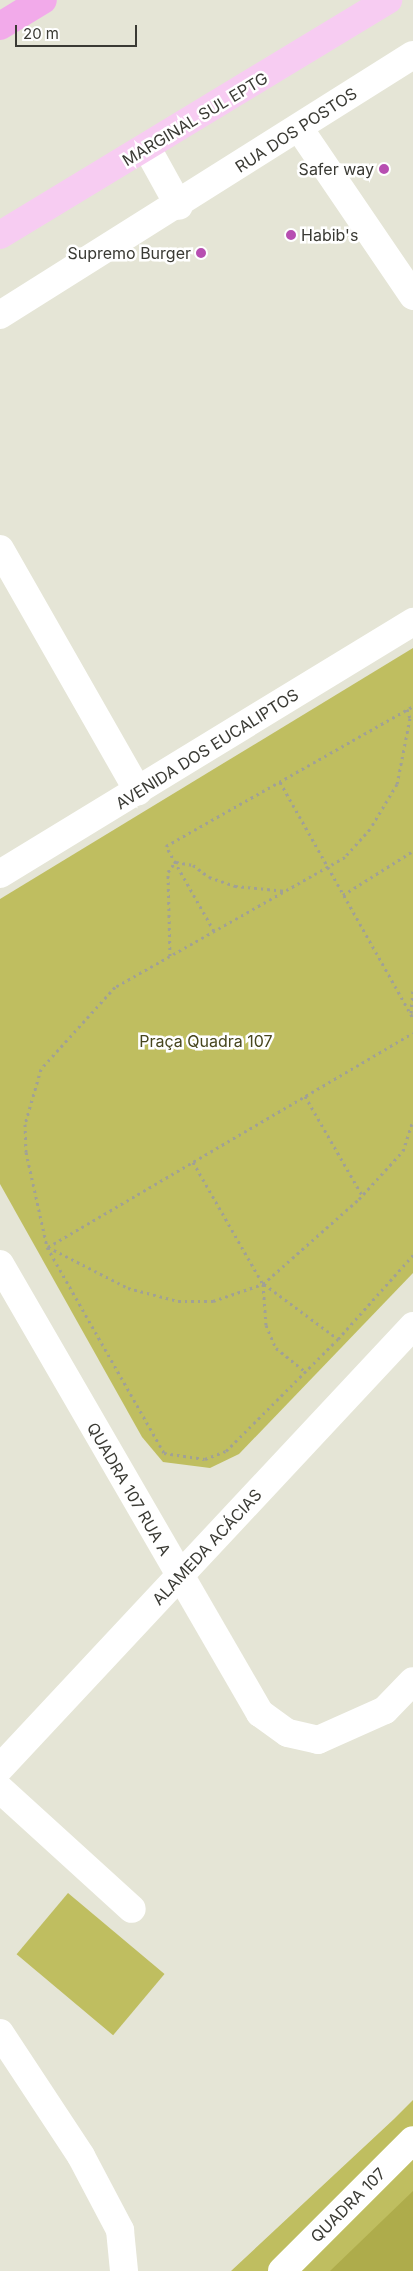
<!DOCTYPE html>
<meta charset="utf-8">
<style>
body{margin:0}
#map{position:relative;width:413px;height:2271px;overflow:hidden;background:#e5e5d6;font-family:Inter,sans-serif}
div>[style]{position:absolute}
.green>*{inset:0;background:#bfbe60;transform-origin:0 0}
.forest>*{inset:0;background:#aeac4b}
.path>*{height:3px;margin-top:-1.5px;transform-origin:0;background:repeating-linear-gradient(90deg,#a1a196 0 2.5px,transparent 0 6.5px)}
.minor>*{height:28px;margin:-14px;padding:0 14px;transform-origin:14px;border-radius:14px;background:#fff}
.major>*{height:28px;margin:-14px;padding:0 14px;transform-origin:14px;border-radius:14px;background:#f7ccf2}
.highway>*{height:28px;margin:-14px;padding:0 14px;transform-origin:14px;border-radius:14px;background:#f2aaea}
.dots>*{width:14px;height:14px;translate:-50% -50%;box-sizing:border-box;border:2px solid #fff;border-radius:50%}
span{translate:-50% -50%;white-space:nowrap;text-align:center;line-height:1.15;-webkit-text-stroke:5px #fff;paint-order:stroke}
.street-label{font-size:16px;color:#3a3a34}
.poi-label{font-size:16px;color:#3a3a34}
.right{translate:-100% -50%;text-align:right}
.left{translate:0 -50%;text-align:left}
.park-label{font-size:16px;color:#47461e}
.scale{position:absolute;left:15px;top:25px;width:122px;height:22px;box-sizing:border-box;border:2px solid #3a3a34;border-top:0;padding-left:6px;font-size:15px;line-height:18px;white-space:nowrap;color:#3a3a34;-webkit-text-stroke:4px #fff;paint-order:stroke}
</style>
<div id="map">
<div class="green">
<div style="clip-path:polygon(413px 648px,413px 1273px,239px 1454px,210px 1468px,163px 1462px,142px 1437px,0 1184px,0 899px)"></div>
<div style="left:68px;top:1893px;width:126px;height:80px;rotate:40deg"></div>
<div style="clip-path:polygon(413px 2100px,413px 2271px,231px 2271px,394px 2119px)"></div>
</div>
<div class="forest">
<div style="clip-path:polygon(413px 2191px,413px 2271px,330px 2271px)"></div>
</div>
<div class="path">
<div style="left:407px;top:709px;width:9px;rotate:72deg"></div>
<div style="left:410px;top:718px;width:67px;rotate:101.1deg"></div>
<div style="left:397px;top:784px;width:52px;rotate:121deg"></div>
<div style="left:370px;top:829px;width:38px;rotate:132deg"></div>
<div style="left:345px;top:857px;width:264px;rotate:150.5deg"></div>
<div style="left:115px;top:987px;width:110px;rotate:132.1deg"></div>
<div style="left:41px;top:1069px;width:57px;rotate:106.2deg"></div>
<div style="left:25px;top:1124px;width:28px;rotate:88deg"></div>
<div style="left:26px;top:1152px;width:97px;rotate:77.5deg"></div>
<div style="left:47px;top:1247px;width:237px;rotate:60.4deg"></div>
<div style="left:164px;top:1453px;width:41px;rotate:8.3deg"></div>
<div style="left:205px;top:1459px;width:22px;rotate:-21deg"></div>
<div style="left:226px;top:1451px;width:158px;rotate:-45deg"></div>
<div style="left:338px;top:1339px;width:113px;rotate:-48.2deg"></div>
<div style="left:280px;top:782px;width:271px;rotate:60.6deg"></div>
<div style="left:176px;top:862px;width:17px;rotate:10deg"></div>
<div style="left:193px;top:865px;width:20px;rotate:37deg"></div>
<div style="left:209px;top:877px;width:28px;rotate:19deg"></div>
<div style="left:235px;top:886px;width:51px;rotate:5.6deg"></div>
<div style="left:343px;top:895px;width:83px;rotate:-32.2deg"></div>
<div style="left:214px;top:931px;width:98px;rotate:-119.5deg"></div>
<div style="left:166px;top:846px;width:284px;rotate:-29.5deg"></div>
<div style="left:170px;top:956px;width:84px;rotate:-91.4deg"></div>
<div style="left:168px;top:872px;width:14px;rotate:-54deg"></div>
<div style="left:411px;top:1013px;width:24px;rotate:-85deg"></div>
<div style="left:305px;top:1096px;width:114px;rotate:60.1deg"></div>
<div style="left:193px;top:1162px;width:141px;rotate:60.2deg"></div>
<div style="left:263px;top:1284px;width:41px;rotate:85.8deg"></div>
<div style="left:266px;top:1325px;width:25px;rotate:67deg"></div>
<div style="left:276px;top:1348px;width:36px;rotate:39deg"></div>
<div style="left:48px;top:1247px;width:90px;rotate:27.1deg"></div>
<div style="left:128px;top:1288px;width:52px;rotate:14.6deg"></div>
<div style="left:178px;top:1301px;width:35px"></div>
<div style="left:213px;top:1301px;width:53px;rotate:-18.8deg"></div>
<div style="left:263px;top:1284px;width:128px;rotate:-41.5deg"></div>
<div style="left:359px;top:1199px;width:65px;rotate:-47.5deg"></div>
<div style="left:403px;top:1151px;width:32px;rotate:-72deg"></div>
<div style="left:48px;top:1247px;width:423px;rotate:-30.4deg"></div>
<div style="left:264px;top:1284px;width:92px;rotate:36.6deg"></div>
</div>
<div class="minor">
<div style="left:299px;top:128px;width:203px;rotate:55.8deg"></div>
<div style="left:147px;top:148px;width:66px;rotate:61.1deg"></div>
<div style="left:0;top:315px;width:488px;rotate:-32.2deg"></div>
<div style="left:0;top:549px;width:279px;rotate:60.3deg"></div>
<div style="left:0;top:874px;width:484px;rotate:-31.4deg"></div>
<div style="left:0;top:1264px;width:519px;rotate:59.93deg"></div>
<div style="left:260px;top:1713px;width:34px;rotate:36deg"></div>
<div style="left:288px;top:1733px;width:31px;rotate:13deg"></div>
<div style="left:318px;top:1740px;width:73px;rotate:-24.1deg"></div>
<div style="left:385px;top:1710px;width:40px;rotate:-46deg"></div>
<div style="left:0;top:1768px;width:605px;rotate:-46.94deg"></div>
<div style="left:0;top:1789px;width:178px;rotate:42.3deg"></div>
<div style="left:0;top:2033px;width:147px;rotate:56.6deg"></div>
<div style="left:81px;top:2156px;width:84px;rotate:62.2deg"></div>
<div style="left:120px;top:2230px;width:41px;rotate:84.4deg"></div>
<div style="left:282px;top:2271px;width:185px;rotate:-45deg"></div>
</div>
<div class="major">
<div style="left:0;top:235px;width:454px;rotate:-31.2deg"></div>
</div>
<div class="highway">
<div style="left:0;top:26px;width:50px;rotate:-31.2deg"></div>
</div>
<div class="dots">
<div style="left:384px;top:169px;background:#b74eb1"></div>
<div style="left:291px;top:235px;background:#b74eb1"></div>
<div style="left:201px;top:253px;background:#b74eb1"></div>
</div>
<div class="street-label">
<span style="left:195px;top:119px;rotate:-31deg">MARGINAL SUL EPTG</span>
<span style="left:296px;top:130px;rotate:-33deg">RUA DOS POSTOS</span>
<span style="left:207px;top:749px;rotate:-32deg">AVENIDA DOS EUCALIPTOS</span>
<span style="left:129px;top:1489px;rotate:60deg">QUADRA 107 RUA A</span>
<span style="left:207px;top:1547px;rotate:-47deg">ALAMEDA ACÁCIAS</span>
<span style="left:348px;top:2205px;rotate:-45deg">QUADRA 107</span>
</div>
<div class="poi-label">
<span class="right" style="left:374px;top:169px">Safer way</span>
<span class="left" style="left:301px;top:235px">Habib's</span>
<span class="right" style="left:191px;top:253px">Supremo Burger</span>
</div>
<div class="park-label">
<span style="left:206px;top:1041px">Praça Quadra 107</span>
</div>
<div class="scale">20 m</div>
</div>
